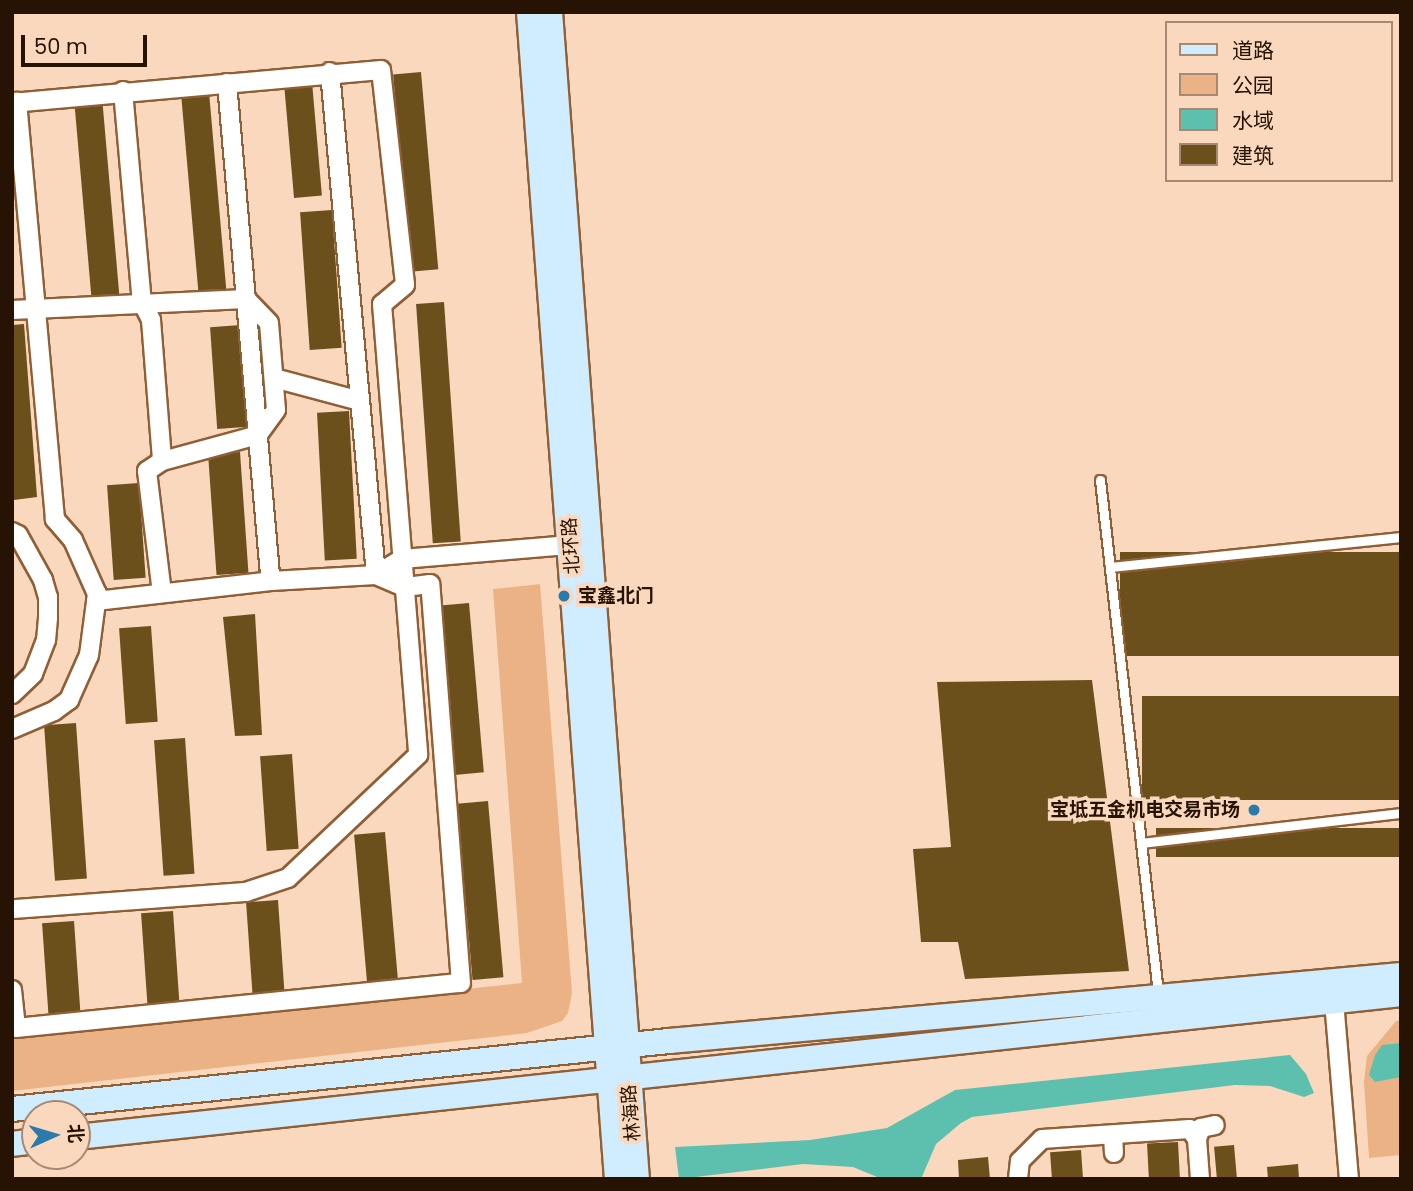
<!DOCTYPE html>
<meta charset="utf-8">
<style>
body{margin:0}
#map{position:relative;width:1413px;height:1191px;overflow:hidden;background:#fad8be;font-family:Poppins,"Noto Sans SC",sans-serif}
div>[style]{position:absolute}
.green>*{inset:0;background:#ebb385}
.water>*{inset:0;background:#5dc0af}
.building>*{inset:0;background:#6b501b;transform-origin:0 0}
.roads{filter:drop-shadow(2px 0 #8f5f35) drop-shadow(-2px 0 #8f5f35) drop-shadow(0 2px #8f5f35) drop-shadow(0 -2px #8f5f35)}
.lane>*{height:9px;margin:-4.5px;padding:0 4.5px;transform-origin:4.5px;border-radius:4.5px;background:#fff}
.street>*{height:18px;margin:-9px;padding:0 9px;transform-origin:9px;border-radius:9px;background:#fff}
.secondary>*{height:24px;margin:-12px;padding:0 12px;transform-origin:12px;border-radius:12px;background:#d0ecff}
.dots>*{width:19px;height:19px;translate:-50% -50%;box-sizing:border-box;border:4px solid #fad8be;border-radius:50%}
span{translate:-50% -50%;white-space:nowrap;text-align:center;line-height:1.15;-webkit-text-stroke:7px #fad8be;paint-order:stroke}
.street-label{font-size:19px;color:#261303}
.poi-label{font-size:19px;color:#261303;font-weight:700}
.left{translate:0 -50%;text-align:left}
.right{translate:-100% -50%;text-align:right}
.frame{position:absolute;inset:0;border:14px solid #261303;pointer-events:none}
.legend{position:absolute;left:1165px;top:21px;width:228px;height:161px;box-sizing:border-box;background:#fad8be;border:2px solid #a58973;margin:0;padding:9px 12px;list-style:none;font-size:21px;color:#261303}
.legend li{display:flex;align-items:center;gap:14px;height:35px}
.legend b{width:35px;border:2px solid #a58973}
.north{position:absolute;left:21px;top:1100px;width:70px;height:70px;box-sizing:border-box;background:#fad8be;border:2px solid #a58973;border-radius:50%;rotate:86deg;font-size:19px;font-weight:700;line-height:28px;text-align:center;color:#261303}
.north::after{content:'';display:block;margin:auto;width:24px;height:32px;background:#2a7aab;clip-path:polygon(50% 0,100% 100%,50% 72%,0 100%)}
.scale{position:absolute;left:21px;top:35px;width:126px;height:32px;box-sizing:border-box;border:4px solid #261303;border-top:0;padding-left:9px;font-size:21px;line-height:24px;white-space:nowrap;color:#261303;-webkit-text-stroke:5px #fad8be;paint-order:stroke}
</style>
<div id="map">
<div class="green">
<div style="clip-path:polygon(540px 584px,572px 993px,568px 1013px,562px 1021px,527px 1033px,12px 1091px,12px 1038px,522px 983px,493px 589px)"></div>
<div style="clip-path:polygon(1401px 1020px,1401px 1155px,1369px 1158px,1364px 1082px,1367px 1056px,1396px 1021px)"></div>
</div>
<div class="water">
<div style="clip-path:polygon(1401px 1043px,1401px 1077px,1375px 1082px,1369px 1075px,1375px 1055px,1382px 1045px)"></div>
<div style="clip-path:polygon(1290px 1055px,1306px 1074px,1314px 1093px,1304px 1097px,1270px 1086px,1235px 1085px,972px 1117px,961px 1123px,936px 1144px,921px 1179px,882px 1179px,853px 1167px,803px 1164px,679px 1179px,675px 1147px,810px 1140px,887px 1128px,955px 1090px)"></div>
</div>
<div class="building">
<div style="left:421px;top:72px;width:198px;height:28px;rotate:85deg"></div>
<div style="left:312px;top:82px;width:114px;height:28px;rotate:85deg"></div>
<div style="left:209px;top:92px;width:198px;height:28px;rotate:85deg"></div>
<div style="left:102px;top:97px;width:198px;height:28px;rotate:85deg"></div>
<div style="left:332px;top:210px;width:138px;height:32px;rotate:86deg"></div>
<div style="left:444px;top:302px;width:240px;height:28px;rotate:86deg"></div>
<div style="clip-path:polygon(24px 324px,37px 497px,14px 500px,12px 325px)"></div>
<div style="left:241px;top:325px;width:102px;height:31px;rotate:86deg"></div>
<div style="left:349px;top:411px;width:148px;height:32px;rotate:87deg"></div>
<div style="left:240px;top:452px;width:121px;height:32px;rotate:86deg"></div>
<div style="left:139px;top:483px;width:95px;height:32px;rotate:86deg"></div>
<div style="left:1401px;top:552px;width:104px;height:281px;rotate:90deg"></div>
<div style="left:469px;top:603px;width:170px;height:32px;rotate:85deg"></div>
<div style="clip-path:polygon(255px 614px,262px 735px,235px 736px,223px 617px)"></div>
<div style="left:151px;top:626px;width:96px;height:32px;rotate:86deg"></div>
<div style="clip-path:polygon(1092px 680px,1129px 971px,965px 979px,958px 942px,921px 942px,913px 849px,951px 847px,937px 682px)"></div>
<div style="left:1401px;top:696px;width:104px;height:259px;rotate:90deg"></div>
<div style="left:76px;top:723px;width:156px;height:32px;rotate:86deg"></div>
<div style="left:185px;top:738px;width:136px;height:31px;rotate:86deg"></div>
<div style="left:292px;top:754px;width:95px;height:32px;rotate:86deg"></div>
<div style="left:488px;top:801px;width:177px;height:31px;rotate:85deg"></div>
<div style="left:1401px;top:828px;width:29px;height:245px;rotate:90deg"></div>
<div style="left:385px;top:832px;width:161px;height:31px;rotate:85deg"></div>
<div style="left:278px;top:900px;width:95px;height:32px;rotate:86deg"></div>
<div style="left:173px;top:911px;width:96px;height:32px;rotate:86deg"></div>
<div style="left:74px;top:921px;width:96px;height:32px;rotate:86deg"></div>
<div style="left:1178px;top:1142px;width:37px;height:31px;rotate:87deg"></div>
<div style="left:1234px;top:1145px;width:34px;height:20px;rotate:85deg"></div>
<div style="left:1081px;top:1150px;width:29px;height:31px;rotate:86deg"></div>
<div style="clip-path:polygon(988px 1157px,990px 1179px,959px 1179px,958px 1160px)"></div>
<div style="clip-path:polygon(1298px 1164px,1299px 1179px,1268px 1179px,1267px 1167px)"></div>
</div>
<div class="roads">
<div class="lane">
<div style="left:1100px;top:480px;width:516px;rotate:83.55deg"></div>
<div style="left:1110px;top:567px;width:293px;rotate:-5.9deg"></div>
<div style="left:1141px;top:843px;width:262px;rotate:-6.6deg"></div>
</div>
<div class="street">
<div style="left:227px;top:83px;width:500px;rotate:85deg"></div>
<div style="left:123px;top:91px;width:212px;rotate:84.9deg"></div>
<div style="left:142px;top:302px;width:20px;rotate:63deg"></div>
<div style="left:151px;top:320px;width:141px;rotate:85.5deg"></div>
<div style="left:162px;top:461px;width:18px;rotate:146deg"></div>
<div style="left:147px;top:471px;width:123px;rotate:83deg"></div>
<div style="left:12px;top:103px;width:370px;rotate:-5.1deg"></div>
<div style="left:381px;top:70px;width:216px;rotate:83.6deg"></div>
<div style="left:405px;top:285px;width:30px;rotate:140deg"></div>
<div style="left:382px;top:304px;width:452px;rotate:85.4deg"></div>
<div style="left:418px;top:755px;width:179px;rotate:136.6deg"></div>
<div style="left:288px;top:878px;width:44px;rotate:161.6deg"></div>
<div style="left:246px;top:892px;width:235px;rotate:175.8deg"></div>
<div style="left:12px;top:310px;width:234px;rotate:-2.7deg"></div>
<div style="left:246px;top:299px;width:33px;rotate:46deg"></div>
<div style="left:269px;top:323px;width:87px;rotate:85.4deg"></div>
<div style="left:276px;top:410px;width:31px;rotate:126deg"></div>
<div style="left:258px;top:435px;width:99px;rotate:164.8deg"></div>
<div style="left:274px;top:378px;width:89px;rotate:15deg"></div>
<div style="left:12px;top:532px;width:7px;rotate:27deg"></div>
<div style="left:18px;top:535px;width:51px;rotate:60.9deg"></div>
<div style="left:43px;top:580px;width:18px;rotate:74deg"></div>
<div style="left:48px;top:597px;width:21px;rotate:90deg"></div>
<div style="left:48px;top:618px;width:22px;rotate:95deg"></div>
<div style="left:46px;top:640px;width:36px;rotate:111deg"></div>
<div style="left:33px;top:674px;width:29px;rotate:136deg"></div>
<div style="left:96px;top:601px;width:176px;rotate:-6.5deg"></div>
<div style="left:271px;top:581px;width:105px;rotate:-3.3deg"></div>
<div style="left:376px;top:575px;width:31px;rotate:-32deg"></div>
<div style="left:402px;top:559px;width:178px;rotate:-4.8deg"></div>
<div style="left:12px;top:729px;width:46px;rotate:-23.2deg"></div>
<div style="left:54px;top:711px;width:19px;rotate:-36deg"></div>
<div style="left:69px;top:700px;width:49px;rotate:-66deg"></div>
<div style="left:89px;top:655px;width:62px;rotate:-82.5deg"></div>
<div style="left:97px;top:594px;width:59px;rotate:-114deg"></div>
<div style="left:73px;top:540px;width:28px;rotate:-131deg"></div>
<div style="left:55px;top:519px;width:419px;rotate:-95.2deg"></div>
<div style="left:12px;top:990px;width:38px;rotate:84deg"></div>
<div style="left:16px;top:1028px;width:447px;rotate:-5.8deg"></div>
<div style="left:461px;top:983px;width:400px;rotate:-94.4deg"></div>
<div style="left:430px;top:584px;width:26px;rotate:173deg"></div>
<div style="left:404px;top:587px;width:30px;rotate:-157deg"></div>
<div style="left:376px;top:575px;width:505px;rotate:-95.23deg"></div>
<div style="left:1334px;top:1001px;width:179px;rotate:85.2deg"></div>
<div style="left:1113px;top:1135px;width:18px;rotate:87deg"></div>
<div style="left:1197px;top:1139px;width:12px;rotate:-70deg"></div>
<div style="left:1201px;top:1128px;width:14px;rotate:-12deg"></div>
<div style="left:1018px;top:1179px;width:18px;rotate:-84deg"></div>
<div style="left:1020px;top:1161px;width:31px;rotate:-45deg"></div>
<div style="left:1042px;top:1139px;width:148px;rotate:-3.9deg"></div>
<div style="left:1190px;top:1129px;width:12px;rotate:55deg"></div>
<div style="left:1197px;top:1139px;width:40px;rotate:85.7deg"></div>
</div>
<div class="secondary">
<div style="left:529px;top:12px;width:1170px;rotate:85.69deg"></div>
<div style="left:550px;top:12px;width:1170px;rotate:85.74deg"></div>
<div style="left:12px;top:1109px;width:661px;rotate:-5.91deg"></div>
<div style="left:669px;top:1041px;width:735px;rotate:-5.15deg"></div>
<div style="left:77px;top:1137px;width:1332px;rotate:-6.16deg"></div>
<div style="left:12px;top:1144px;width:23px;rotate:-7deg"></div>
</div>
</div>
<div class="dots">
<div style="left:564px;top:596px;background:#2a7aab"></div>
<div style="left:1254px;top:810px;background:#2a7aab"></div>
</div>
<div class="street-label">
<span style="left:571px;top:546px;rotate:-94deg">北环路</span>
<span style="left:631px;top:1113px;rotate:-95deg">林海路</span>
</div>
<div class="poi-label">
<span class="left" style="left:578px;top:596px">宝鑫北门</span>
<span class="right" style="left:1240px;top:810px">宝坻五金机电交易市场</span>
</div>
<div class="frame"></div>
<ul class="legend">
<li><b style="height:9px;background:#d0ecff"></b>道路</li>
<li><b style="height:19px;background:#ebb385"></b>公园</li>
<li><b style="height:19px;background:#5dc0af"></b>水域</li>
<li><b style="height:19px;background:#6b501b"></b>建筑</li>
</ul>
<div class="north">北</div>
<div class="scale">50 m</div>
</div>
